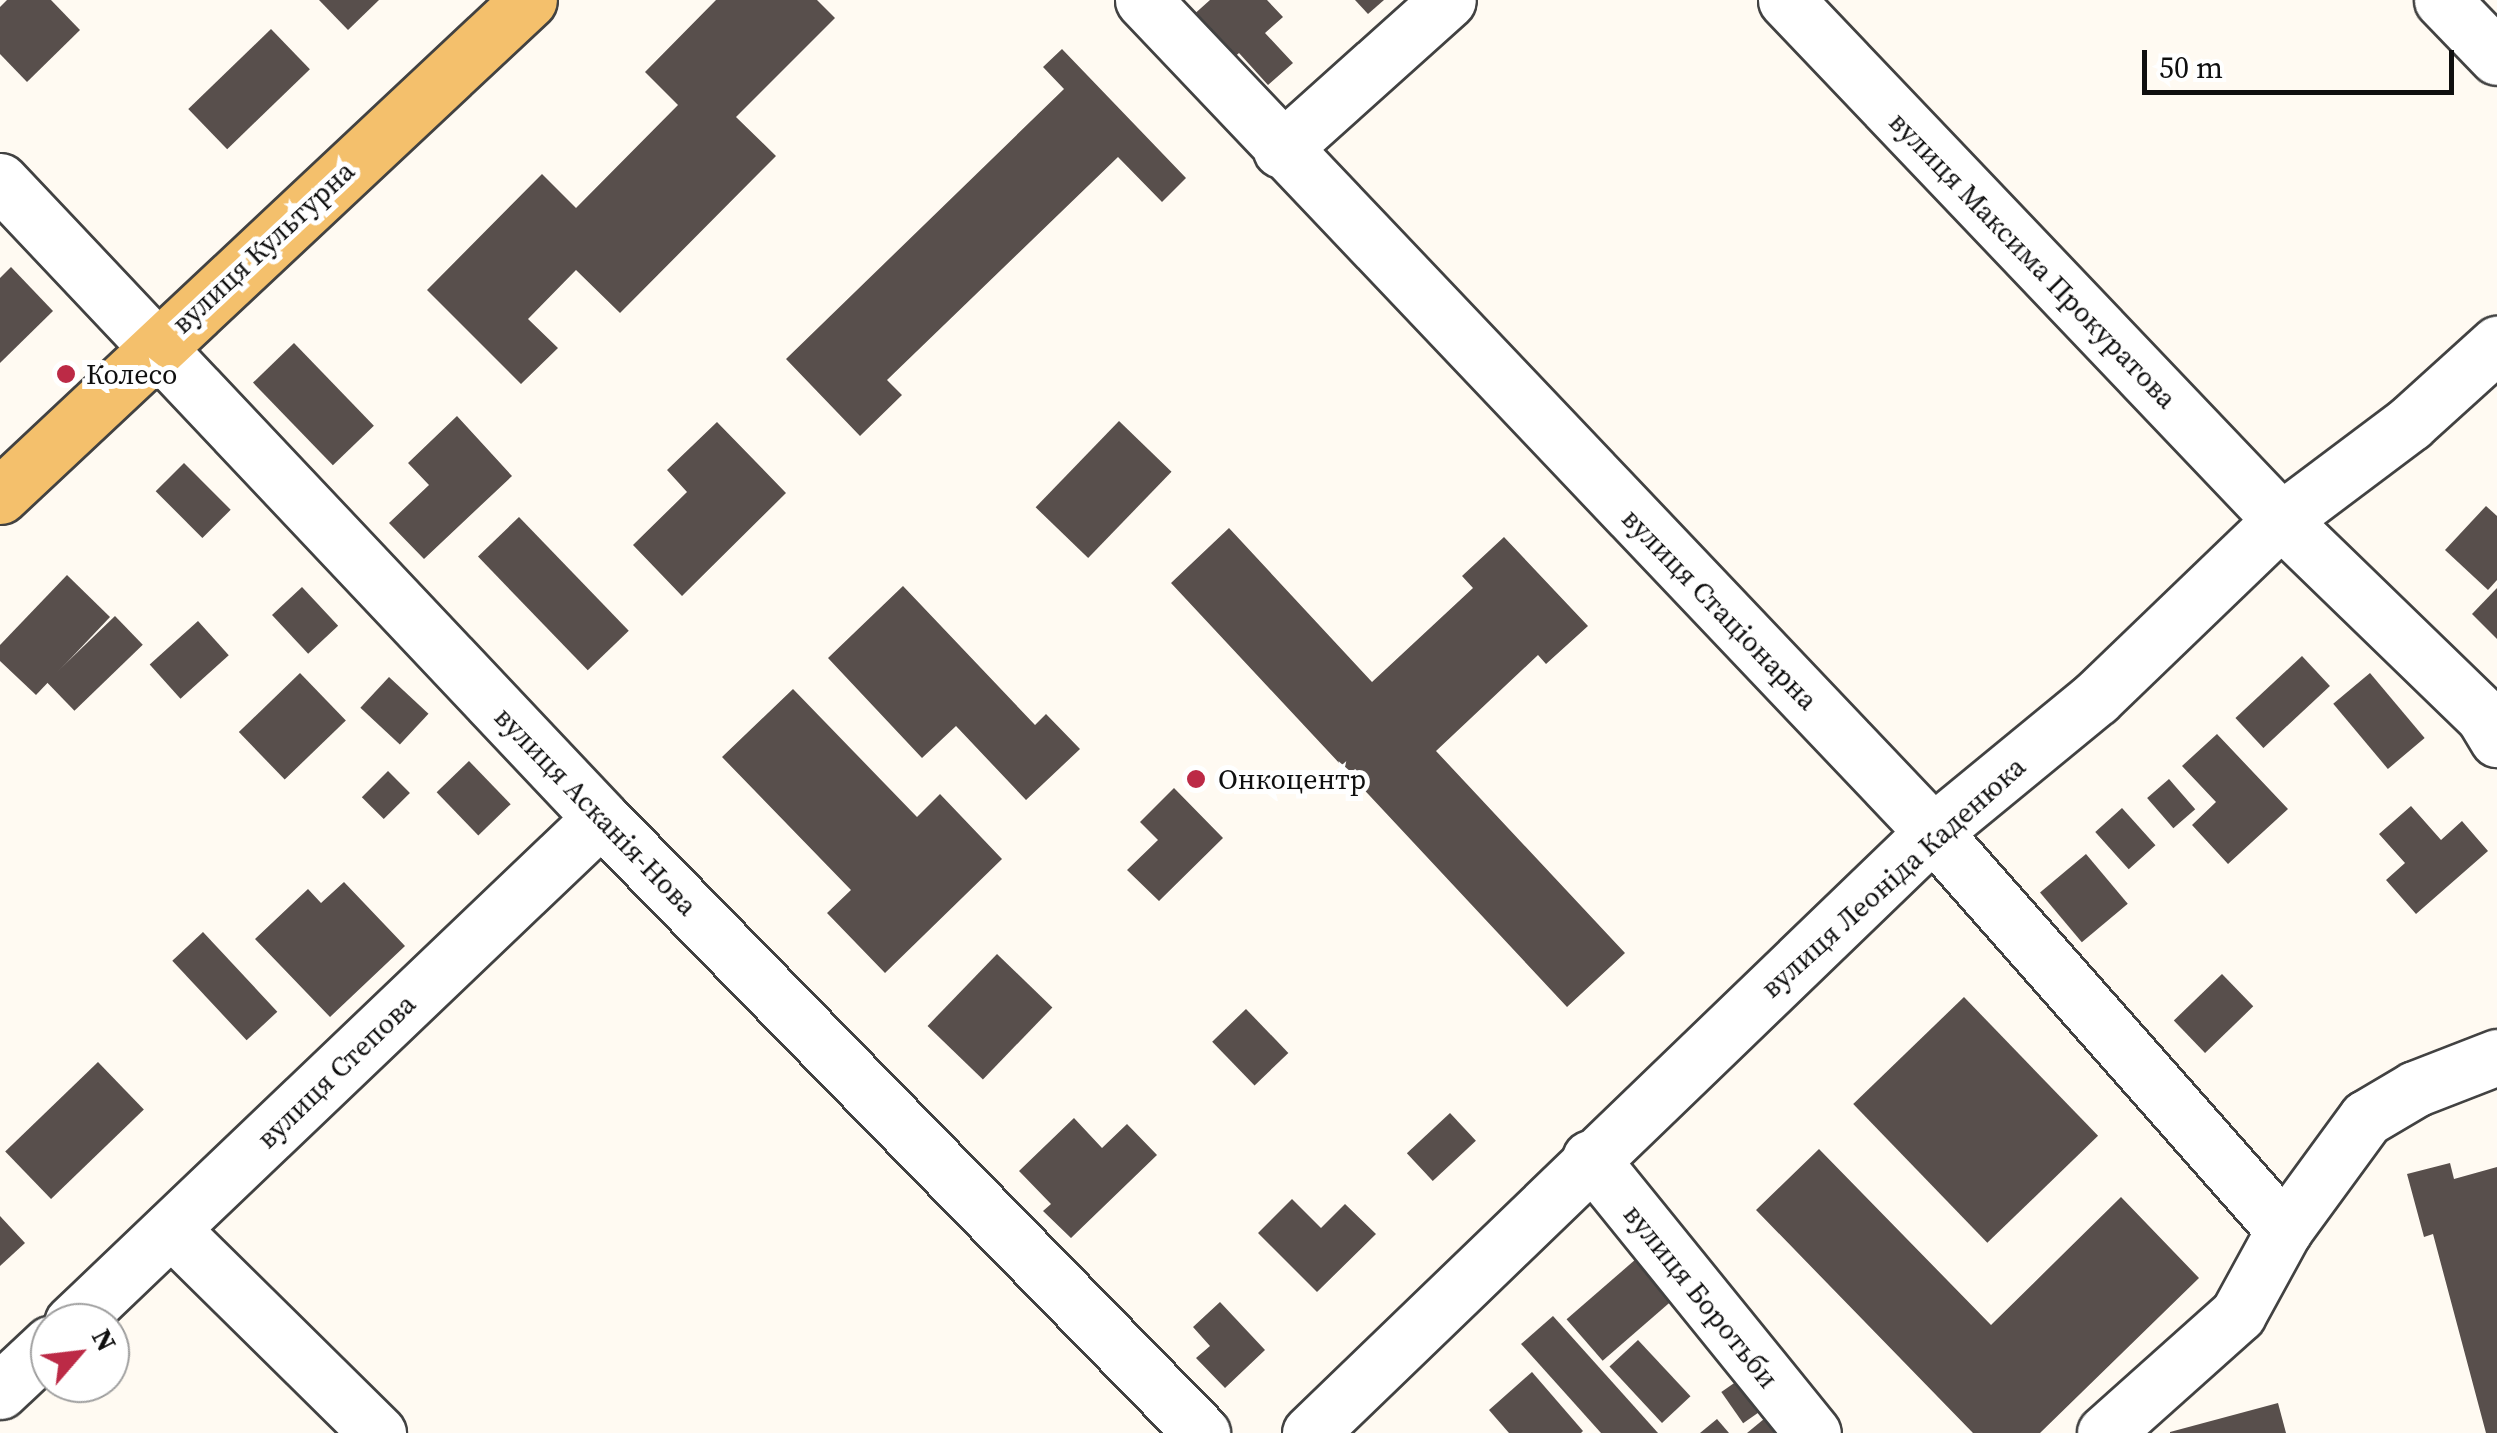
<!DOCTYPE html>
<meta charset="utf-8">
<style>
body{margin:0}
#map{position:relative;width:2497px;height:1433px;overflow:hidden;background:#fffaf2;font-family:"Source Serif 4",serif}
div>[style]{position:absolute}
.building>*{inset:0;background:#584f4c;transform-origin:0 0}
.roads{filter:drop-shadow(2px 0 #424242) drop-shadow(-2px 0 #424242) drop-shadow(0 2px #424242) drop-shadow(0 -2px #424242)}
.minor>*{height:55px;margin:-27.5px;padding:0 27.5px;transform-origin:27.5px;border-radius:27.5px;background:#fff}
.major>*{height:55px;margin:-27.5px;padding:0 27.5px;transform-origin:27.5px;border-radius:27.5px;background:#f4c06c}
.dots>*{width:28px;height:28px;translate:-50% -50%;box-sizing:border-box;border:5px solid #fff;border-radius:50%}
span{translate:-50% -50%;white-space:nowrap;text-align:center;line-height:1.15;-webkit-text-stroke:10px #fff;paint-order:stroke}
.street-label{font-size:28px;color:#0f0f0f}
.poi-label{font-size:28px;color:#0f0f0f}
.left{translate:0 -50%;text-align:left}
.north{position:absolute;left:30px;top:1303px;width:100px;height:100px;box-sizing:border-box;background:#fff;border:2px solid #9f9f9f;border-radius:50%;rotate:62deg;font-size:28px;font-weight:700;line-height:40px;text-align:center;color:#0f0f0f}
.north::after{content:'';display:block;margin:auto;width:35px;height:45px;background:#bc2a46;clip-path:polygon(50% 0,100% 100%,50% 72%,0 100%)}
.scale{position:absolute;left:2142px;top:50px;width:312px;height:45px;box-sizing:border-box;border:5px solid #0f0f0f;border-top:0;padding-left:12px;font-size:30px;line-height:35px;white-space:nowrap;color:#0f0f0f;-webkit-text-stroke:8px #fff;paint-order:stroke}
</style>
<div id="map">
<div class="building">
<div style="clip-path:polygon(7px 0,51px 0,80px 30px,27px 82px,0 54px,0 7px)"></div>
<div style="clip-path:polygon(319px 0,379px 0,348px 30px)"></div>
<div style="clip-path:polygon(716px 0,817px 0,835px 18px,736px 117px,776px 156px,620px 313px,576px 270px,528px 319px,558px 348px,521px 384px,427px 290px,542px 174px,576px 208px,678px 105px,645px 72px)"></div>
<div style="clip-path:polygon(1210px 0,1267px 0,1283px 17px,1265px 33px,1293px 63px,1268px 85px,1239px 53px,1231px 60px,1191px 17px)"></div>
<div style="clip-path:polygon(1355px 0,1384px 0,1368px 14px)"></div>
<div style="left:271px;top:29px;width:56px;height:115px;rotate:46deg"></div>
<div style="clip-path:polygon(1062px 49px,1186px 178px,1162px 202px,1118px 157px,887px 380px,902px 395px,860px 436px,786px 359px,1064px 89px,1043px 67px)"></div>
<div style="clip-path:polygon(11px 267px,53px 311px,0 363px,0 278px)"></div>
<div style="left:294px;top:343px;width:115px;height:57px;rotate:46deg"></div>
<div style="clip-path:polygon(457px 416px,512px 476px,424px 559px,389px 523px,429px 485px,408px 463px)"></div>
<div style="left:1119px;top:421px;width:73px;height:120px;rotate:44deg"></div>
<div style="clip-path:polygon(717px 422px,786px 493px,682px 596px,633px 545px,687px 492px,667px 470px)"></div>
<div style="left:184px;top:463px;width:66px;height:40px;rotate:45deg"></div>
<div style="clip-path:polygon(2486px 506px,2497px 516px,2497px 580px,2488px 590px,2445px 550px)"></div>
<div style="left:519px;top:517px;width:158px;height:57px;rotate:46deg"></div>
<div style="clip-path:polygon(1229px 528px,1372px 682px,1473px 588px,1462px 576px,1504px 537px,1588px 626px,1546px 664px,1538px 655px,1436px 751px,1625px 953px,1567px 1007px,1171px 583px)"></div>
<div style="clip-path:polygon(67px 575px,110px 617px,36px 695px,0 661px,0 645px)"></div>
<div style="clip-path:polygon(903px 586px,1035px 725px,1046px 714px,1080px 749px,1026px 800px,956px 726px,922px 758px,828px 658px)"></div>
<div style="left:302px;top:587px;width:53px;height:41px;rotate:47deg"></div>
<div style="clip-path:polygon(2497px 588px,2497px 639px,2472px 614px)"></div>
<div style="left:115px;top:616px;width:40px;height:95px;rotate:46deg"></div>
<div style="left:198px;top:621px;width:46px;height:65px;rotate:48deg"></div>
<div style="left:2302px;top:656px;width:41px;height:91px;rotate:47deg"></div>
<div style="left:300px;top:673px;width:66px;height:85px;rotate:46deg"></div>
<div style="left:2370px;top:673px;width:85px;height:48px;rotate:50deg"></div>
<div style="left:389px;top:677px;width:54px;height:42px;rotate:43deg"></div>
<div style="clip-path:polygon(793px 689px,917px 817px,940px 794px,1002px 859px,885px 973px,827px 913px,851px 890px,722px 757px)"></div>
<div style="clip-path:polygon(2217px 734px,2288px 809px,2228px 864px,2192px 825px,2216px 802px,2182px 766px)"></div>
<div style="left:469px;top:761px;width:60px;height:45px;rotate:46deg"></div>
<div style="left:388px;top:771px;width:31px;height:37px;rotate:45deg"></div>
<div style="left:2169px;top:779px;width:40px;height:29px;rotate:49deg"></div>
<div style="clip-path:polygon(1174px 788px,1223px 838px,1159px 901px,1127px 870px,1158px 840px,1140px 822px)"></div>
<div style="clip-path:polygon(2411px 806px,2441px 840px,2462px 821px,2488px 851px,2416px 914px,2386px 880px,2405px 863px,2379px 834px)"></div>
<div style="left:2122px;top:808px;width:50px;height:36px;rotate:48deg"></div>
<div style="left:2086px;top:854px;width:65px;height:60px;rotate:50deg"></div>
<div style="clip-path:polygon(344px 882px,405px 946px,330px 1017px,255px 939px,308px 889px,321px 903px)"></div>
<div style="left:203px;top:932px;width:109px;height:42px;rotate:47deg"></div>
<div style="left:997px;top:954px;width:77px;height:100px;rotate:44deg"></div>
<div style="left:2222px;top:974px;width:45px;height:67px;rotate:46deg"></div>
<div style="left:1964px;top:997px;width:193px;height:154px;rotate:46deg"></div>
<div style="left:1246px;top:1009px;width:61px;height:47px;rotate:46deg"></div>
<div style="left:98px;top:1062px;width:66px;height:129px;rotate:46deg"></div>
<div style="left:1450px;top:1113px;width:38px;height:59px;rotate:47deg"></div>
<div style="clip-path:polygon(1074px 1118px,1102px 1148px,1127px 1124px,1157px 1155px,1071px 1238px,1043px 1211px,1051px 1204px,1019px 1171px)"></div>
<div style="clip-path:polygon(1819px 1149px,1991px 1325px,2121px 1197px,2199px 1278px,2040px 1433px,1973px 1433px,1756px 1210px)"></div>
<div style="clip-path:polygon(2450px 1163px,2454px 1179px,2497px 1167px,2497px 1433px,2486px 1433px,2433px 1234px,2424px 1237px,2407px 1174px)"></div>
<div style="clip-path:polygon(1292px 1199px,1321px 1228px,1345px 1204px,1376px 1234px,1317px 1292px,1258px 1233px)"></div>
<div style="clip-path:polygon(0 1216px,25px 1243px,0 1266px)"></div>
<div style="left:1636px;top:1259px;width:55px;height:92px;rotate:49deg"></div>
<div style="clip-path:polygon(1220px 1302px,1265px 1350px,1225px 1388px,1196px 1358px,1210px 1346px,1193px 1327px)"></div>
<div style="clip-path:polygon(1553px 1316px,1658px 1433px,1601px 1433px,1521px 1344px)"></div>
<div style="left:1638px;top:1340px;width:77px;height:39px;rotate:47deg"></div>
<div style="clip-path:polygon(1532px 1372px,1583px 1431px,1581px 1433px,1509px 1433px,1489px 1410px)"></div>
<div style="left:1750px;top:1372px;width:38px;height:35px;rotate:55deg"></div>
<div style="clip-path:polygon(2278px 1403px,2286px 1433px,2170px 1433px,2170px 1432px)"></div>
<div style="clip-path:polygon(1770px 1414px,1787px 1433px,1747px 1433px)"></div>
<div style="clip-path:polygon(1717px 1419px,1729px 1433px,1700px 1433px)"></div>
</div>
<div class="roads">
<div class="minor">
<div style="left:1143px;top:0;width:1147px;rotate:46.48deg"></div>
<div style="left:1933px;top:832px;width:531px;rotate:48.59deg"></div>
<div style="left:1786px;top:0;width:718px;rotate:46.41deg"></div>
<div style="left:2281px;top:520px;width:283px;rotate:44.1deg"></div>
<div style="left:2484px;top:717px;width:26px;rotate:59deg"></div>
<div style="left:2442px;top:0;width:79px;rotate:46deg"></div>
<div style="left:1281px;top:150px;width:224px;rotate:-41.9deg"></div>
<div style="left:0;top:181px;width:876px;rotate:46.67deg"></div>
<div style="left:601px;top:818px;width:860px;rotate:45.66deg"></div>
<div style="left:1590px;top:1158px;width:354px;rotate:51deg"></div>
<div style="left:171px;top:1229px;width:291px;rotate:44.6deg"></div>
<div style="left:72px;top:1323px;width:731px;rotate:-43.67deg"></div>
<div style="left:0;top:1391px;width:69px;rotate:-43.2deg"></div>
<div style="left:1310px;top:1433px;width:866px;rotate:-43.97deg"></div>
<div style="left:1933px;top:832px;width:211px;rotate:-39.4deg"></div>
<div style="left:2096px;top:698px;width:257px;rotate:-43.9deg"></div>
<div style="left:2281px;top:520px;width:161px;rotate:-36.9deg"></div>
<div style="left:2410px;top:423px;width:118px;rotate:-42.2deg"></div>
<div style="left:2105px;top:1433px;width:178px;rotate:-41.8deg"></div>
<div style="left:2238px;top:1314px;width:96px;rotate:-61.3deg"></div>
<div style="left:2284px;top:1230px;width:139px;rotate:-53.8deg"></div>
<div style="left:2366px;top:1118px;width:57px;rotate:-30.6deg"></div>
<div style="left:2415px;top:1089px;width:88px;rotate:-21.3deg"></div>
</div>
<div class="major">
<div style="left:0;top:496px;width:725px;rotate:-43.16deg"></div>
</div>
</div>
<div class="dots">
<div style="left:66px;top:374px;background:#bc2a46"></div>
<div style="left:1196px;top:779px;background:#bc2a46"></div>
</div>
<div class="street-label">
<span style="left:263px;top:247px;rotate:-43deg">вулиця Культурна</span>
<span style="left:2033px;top:260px;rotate:46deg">вулиця Максима Прокуратова</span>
<span style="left:1720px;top:609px;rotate:46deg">вулиця Стаціонарна</span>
<span style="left:596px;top:811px;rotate:46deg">вулиця Асканія-Нова</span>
<span style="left:1893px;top:877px;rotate:-42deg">вулиця Леоніда Каденюка</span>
<span style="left:336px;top:1071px;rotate:-44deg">вулиця Степова</span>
<span style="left:1701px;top:1296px;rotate:51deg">вулиця Боротьби</span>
</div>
<div class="poi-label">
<span class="left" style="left:86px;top:374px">Колесо</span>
<span class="left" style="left:1218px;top:779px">Онкоцентр</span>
</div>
<div class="north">N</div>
<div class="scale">50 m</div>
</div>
